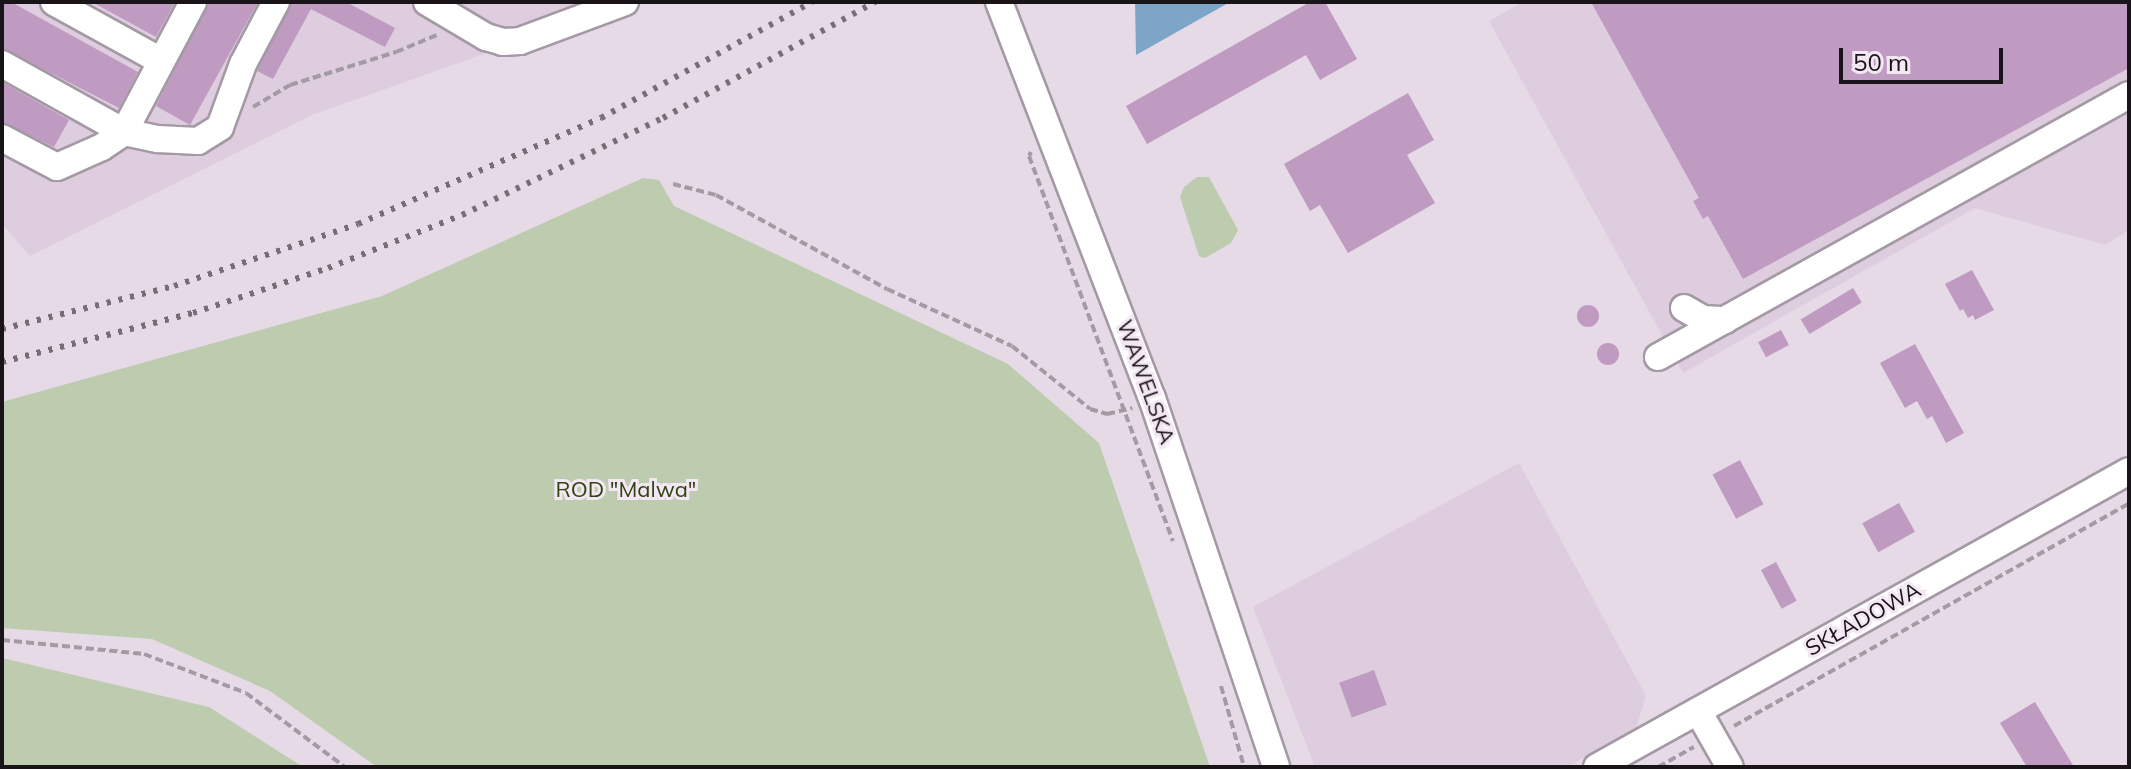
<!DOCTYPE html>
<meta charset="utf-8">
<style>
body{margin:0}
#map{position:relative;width:2131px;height:769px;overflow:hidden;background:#e5dae6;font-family:Mulish,sans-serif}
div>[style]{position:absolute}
.built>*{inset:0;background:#ddcdde}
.green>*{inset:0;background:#bdccae}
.water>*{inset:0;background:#7ca5c8}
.building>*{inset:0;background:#bf9ac1;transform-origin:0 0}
.round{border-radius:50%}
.path>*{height:4px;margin-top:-2px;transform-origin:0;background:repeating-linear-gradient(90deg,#a39ba4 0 8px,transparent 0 12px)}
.roads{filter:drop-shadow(2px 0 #a499a4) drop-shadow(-2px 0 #a499a4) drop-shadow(0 2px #a499a4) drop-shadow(0 -2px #a499a4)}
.minor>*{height:26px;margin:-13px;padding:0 13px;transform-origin:13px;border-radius:13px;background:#fff}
.rail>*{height:6px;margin-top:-3px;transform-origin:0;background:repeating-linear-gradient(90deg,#756e76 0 4px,transparent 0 12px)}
span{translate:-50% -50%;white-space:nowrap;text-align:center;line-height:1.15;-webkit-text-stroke:6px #f3e7f3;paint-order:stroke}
.street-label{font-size:22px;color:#181418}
.park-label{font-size:22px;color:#2f4311}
.frame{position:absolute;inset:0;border:4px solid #181418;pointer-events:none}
.scale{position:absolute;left:1839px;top:48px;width:164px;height:36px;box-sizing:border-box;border:4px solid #181418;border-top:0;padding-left:10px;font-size:24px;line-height:28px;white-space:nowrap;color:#181418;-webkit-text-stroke:6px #f3e7f3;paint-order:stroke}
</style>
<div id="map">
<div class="built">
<div style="clip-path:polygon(2px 2px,631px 2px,312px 115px,30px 256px,2px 224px)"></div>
<div style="clip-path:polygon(1523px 2px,2129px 2px,2129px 230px,2105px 245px,1975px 208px,1683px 373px,1489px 21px)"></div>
<div style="clip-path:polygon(1519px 463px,1646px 696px,1636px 728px,1567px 767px,1315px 767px,1253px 607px)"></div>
</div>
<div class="green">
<div style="clip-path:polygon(1197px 177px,1209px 177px,1238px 230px,1231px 243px,1205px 258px,1199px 256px,1180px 197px,1184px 187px)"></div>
<div style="clip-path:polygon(643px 178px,659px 180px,674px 206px,1008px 364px,1099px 443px,1210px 767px,377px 767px,270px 691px,152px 639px,2px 628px,2px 402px,382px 296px)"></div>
<div style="clip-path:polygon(2px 658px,209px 707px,303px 767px,2px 767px)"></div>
</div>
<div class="water">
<div style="clip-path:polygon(1135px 2px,1230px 2px,1136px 55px)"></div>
</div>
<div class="building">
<div style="clip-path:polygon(2px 2px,11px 2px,138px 72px,119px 108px,2px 48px)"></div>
<div style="clip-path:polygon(92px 2px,175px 2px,156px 37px)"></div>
<div style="clip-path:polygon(209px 2px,258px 2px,190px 125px,156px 106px)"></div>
<div style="clip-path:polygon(292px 2px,346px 2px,395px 28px,385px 47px,311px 9px,273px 79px,257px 71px)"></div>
<div style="clip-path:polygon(1310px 2px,1325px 2px,1357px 59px,1320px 80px,1306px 55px,1147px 144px,1126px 106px)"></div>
<div style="clip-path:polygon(1591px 2px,2129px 2px,2129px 68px,1743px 279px,1708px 216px,1703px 219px,1693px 201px,1699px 198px)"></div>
<div style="clip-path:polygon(2px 82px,69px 120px,54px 147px,2px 122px)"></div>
<div style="clip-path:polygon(1408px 93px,1434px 140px,1407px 155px,1435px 203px,1348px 253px,1320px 205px,1310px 211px,1284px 164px)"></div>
<div style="clip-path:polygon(1972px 270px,1994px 310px,1975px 320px,1973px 315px,1968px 318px,1963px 309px,1960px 311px,1945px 284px)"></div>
<div style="left:1853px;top:288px;width:17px;height:61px;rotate:59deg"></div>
<div class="round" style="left:1577px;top:305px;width:22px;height:22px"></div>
<div style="left:1781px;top:330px;width:17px;height:26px;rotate:62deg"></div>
<div class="round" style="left:1597px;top:343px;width:22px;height:22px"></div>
<div style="clip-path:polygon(1915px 344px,1964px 433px,1946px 443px,1932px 416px,1927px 419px,1917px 401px,1905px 408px,1880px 363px)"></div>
<div style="left:1740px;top:460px;width:50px;height:31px;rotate:62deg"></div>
<div style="left:1899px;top:503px;width:33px;height:42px;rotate:61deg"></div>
<div style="left:1776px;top:562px;width:44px;height:17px;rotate:62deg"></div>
<div style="left:1374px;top:670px;width:37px;height:37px;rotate:70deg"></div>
<div style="clip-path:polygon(2035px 702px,2074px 767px,2027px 767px,2000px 723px)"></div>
</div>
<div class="path">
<div style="left:253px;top:107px;width:43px;rotate:-30.7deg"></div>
<div style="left:290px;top:85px;width:111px;rotate:-17.3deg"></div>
<div style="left:396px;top:52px;width:44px;rotate:-22.5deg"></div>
<div style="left:1031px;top:152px;width:4px;rotate:117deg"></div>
<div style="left:1029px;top:156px;width:411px;rotate:69.5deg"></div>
<div style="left:673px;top:184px;width:44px;rotate:14.3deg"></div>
<div style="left:716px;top:195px;width:195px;rotate:28.8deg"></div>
<div style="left:887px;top:289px;width:137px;rotate:24.5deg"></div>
<div style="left:1012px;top:346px;width:100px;rotate:38.9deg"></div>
<div style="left:1090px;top:409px;width:18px;rotate:16deg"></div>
<div style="left:1107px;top:414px;width:26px;rotate:-13deg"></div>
<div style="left:2px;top:640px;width:143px;rotate:5.6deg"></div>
<div style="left:144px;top:654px;width:109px;rotate:20.9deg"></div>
<div style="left:246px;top:693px;width:124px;rotate:36.8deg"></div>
<div style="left:1221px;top:686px;width:84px;rotate:74.1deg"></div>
<div style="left:1734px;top:726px;width:454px;rotate:-29.4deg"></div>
<div style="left:1658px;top:767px;width:41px;rotate:-29.1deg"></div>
</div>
<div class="roads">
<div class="minor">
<div style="left:54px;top:2px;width:122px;rotate:28.9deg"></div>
<div style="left:427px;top:2px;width:69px;rotate:30.7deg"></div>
<div style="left:486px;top:37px;width:18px;rotate:16deg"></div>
<div style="left:503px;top:42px;width:17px;rotate:-3deg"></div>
<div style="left:520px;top:41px;width:112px;rotate:-20.4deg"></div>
<div style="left:999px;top:2px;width:425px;rotate:68.9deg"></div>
<div style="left:1152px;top:398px;width:389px;rotate:71.4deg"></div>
<div style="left:2px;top:64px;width:140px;rotate:29.1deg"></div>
<div style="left:124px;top:132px;width:35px;rotate:12deg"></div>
<div style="left:158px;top:139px;width:40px;rotate:2.9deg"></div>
<div style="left:198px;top:141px;width:26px;rotate:-32deg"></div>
<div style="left:220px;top:127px;width:67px;rotate:-69.9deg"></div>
<div style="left:243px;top:64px;width:70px;rotate:-62deg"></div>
<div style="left:2px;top:138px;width:62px;rotate:27.8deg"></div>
<div style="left:57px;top:167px;width:49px;rotate:-24deg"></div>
<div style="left:102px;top:147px;width:27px;rotate:-34deg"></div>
<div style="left:124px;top:132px;width:147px;rotate:-62deg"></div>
<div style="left:1684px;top:308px;width:22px;rotate:30deg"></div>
<div style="left:1703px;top:319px;width:22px;rotate:3deg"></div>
<div style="left:1658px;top:357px;width:539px;rotate:-29.09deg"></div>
<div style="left:1698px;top:711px;width:64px;rotate:60.3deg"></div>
<div style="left:1597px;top:767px;width:609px;rotate:-29.09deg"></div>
</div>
</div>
<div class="rail">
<div style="left:2px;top:329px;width:177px;rotate:-14deg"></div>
<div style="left:174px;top:286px;width:194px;rotate:-18.6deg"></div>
<div style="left:358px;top:224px;width:265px;rotate:-23.6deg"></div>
<div style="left:601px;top:118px;width:241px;rotate:-28.8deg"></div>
<div style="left:2px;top:362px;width:197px;rotate:-14.4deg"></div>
<div style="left:193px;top:313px;width:142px;rotate:-18.4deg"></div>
<div style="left:328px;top:268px;width:144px;rotate:-21.6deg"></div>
<div style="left:462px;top:215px;width:223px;rotate:-25.8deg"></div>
<div style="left:663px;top:118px;width:242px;rotate:-28.7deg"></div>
</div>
<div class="street-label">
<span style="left:1146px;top:382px;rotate:70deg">WAWELSKA</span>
<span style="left:1863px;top:619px;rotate:-29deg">SKŁADOWA</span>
</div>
<div class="park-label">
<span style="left:626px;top:490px">ROD "Malwa"</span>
</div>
<div class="frame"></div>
<div class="scale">50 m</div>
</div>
